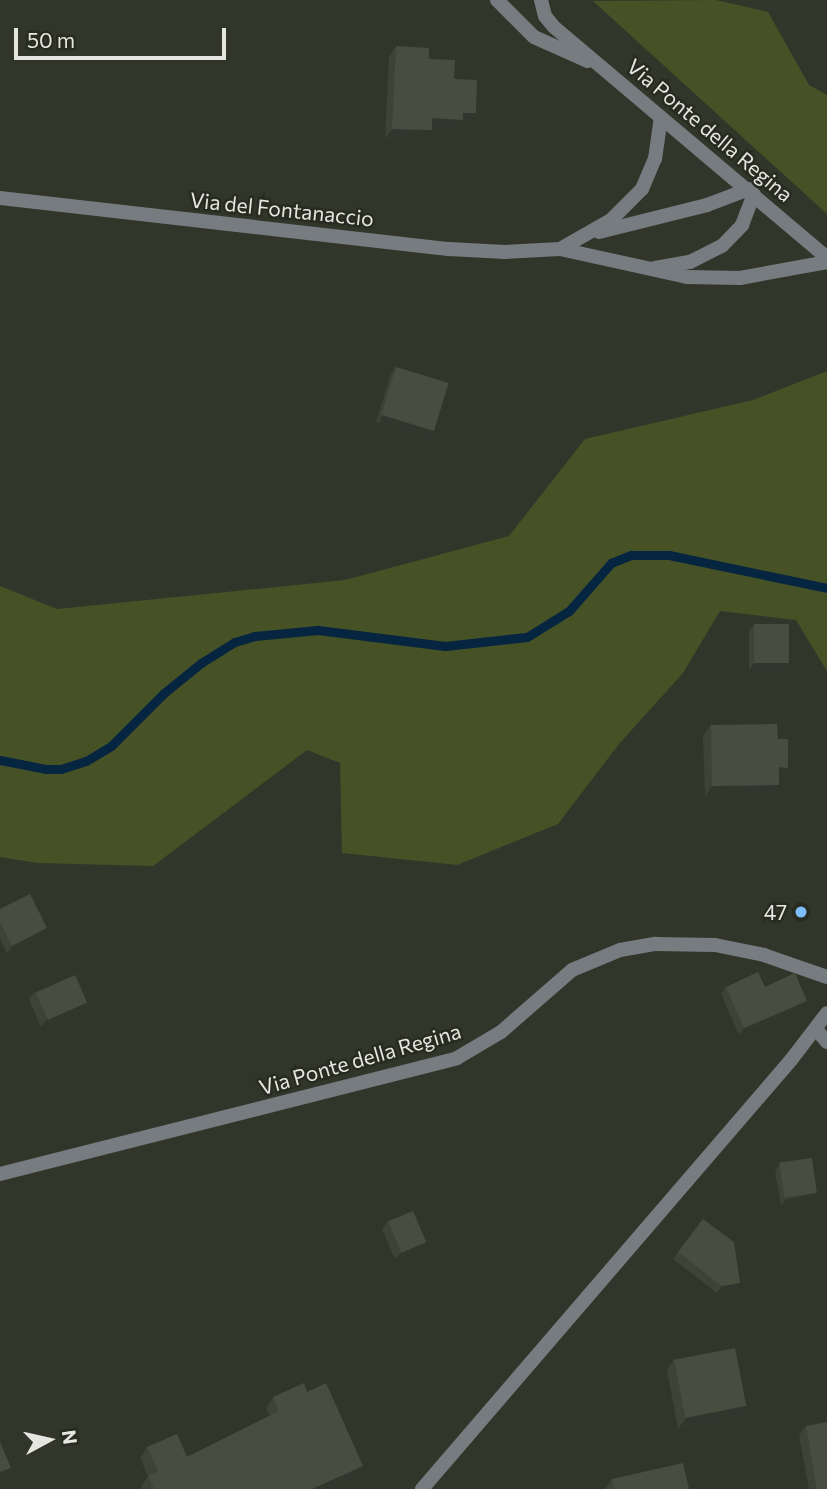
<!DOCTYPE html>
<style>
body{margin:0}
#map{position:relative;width:827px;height:1489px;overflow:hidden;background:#32362a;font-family:Commissioner,sans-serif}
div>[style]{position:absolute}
.green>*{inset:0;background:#465125}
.stream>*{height:9px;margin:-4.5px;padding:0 4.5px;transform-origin:4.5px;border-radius:4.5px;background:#052540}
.minor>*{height:14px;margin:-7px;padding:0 7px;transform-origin:7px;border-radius:7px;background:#777c81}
.tertiary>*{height:14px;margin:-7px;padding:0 7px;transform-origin:7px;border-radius:7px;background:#777c81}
.wall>*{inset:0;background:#3f4237}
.shaded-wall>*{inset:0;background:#33362d;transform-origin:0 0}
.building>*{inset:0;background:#494d40;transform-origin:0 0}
.dots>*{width:19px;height:19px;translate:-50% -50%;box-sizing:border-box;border:4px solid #282b20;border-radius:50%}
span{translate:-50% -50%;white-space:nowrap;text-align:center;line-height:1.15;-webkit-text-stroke:5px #282b20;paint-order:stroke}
.street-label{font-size:21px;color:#e4e6df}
.poi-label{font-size:21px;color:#e4e6df}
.right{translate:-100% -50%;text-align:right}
.north{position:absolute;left:14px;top:1405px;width:70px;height:70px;-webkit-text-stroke:5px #282b20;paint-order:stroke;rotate:82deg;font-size:19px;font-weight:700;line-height:28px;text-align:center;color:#e4e6df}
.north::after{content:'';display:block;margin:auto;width:24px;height:32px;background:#e4e6df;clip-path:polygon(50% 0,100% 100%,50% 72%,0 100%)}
.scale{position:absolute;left:14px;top:28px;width:212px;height:32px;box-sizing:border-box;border:4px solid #e4e6df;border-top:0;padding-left:9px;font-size:21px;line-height:24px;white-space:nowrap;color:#e4e6df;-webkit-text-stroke:5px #282b20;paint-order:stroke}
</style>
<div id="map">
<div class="green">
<div style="clip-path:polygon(716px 0,768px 12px,809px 85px,827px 95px,827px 214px,593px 1px)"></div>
<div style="clip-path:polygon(827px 371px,827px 671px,796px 620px,720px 611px,683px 673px,619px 744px,558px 824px,457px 865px,342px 853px,340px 763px,307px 750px,153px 866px,37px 863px,0 857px,0 586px,57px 609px,345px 580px,509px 536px,585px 439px,753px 400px)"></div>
</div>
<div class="stream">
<div style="left:0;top:760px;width:47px;rotate:11.1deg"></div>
<div style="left:46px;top:769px;width:15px"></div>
<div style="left:61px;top:769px;width:26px;rotate:-18deg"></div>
<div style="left:86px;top:761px;width:29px;rotate:-31deg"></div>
<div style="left:111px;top:746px;width:75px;rotate:-45deg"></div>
<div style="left:164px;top:693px;width:48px;rotate:-39deg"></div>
<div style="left:201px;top:663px;width:40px;rotate:-32deg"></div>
<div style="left:235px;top:642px;width:21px;rotate:-17deg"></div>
<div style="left:255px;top:636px;width:63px;rotate:-5.4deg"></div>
<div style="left:318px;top:630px;width:128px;rotate:7.2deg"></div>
<div style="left:445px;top:646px;width:82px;rotate:-6.3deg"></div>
<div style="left:527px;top:637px;width:49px;rotate:-31.8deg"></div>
<div style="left:569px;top:611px;width:64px;rotate:-48.8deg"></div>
<div style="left:611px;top:563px;width:22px;rotate:-22deg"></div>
<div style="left:631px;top:555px;width:38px"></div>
<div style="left:669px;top:555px;width:161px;rotate:11.8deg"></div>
</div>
<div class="minor">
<div style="left:0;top:198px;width:452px;rotate:6.5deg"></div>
<div style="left:449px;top:249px;width:56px;rotate:3.1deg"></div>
<div style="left:505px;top:252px;width:55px;rotate:-3.1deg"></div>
<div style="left:560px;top:249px;width:130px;rotate:12.4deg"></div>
<div style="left:687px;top:277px;width:53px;rotate:1.1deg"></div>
<div style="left:740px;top:278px;width:88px;rotate:-10.4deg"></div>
<div style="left:599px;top:232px;width:111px;rotate:-14deg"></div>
<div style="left:707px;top:205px;width:45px;rotate:-20.9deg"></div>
<div style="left:560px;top:249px;width:59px;rotate:-29.6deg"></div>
<div style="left:611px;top:220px;width:44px;rotate:-45deg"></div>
<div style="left:642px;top:189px;width:33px;rotate:-67deg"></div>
<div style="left:655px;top:159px;width:42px;rotate:-81.9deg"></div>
<div style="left:655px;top:268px;width:36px;rotate:-10deg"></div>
<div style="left:690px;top:262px;width:36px;rotate:-27deg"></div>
<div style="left:722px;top:246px;width:29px;rotate:-46deg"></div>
<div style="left:742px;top:225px;width:33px;rotate:-69deg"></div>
<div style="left:0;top:1174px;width:471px;rotate:-14.2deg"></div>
<div style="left:457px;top:1058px;width:51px;rotate:-30.6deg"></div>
<div style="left:501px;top:1032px;width:94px;rotate:-41.1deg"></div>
<div style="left:572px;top:970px;width:52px;rotate:-22.6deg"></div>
<div style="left:620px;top:950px;width:36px;rotate:-10deg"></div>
<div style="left:655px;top:944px;width:60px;rotate:1deg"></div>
<div style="left:715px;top:945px;width:50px;rotate:11.5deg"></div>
<div style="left:764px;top:955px;width:67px;rotate:19.2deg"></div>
</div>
<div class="tertiary">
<div style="left:497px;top:0;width:52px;rotate:45deg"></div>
<div style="left:534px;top:37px;width:59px;rotate:24deg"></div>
<div style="left:541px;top:0;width:16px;rotate:76deg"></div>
<div style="left:545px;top:16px;width:14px;rotate:51deg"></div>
<div style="left:554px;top:27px;width:358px;rotate:40.2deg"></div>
<div style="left:816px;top:1029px;width:17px;rotate:50deg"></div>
<div style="left:422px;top:1489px;width:566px;rotate:-49.3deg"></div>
<div style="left:791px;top:1060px;width:59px;rotate:-52.5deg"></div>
</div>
<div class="wall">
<div style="clip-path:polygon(396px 46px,429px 59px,454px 79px,468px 124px,460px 123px,455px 130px,432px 129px,425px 141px,385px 139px,389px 57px)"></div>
<div style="clip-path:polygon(396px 367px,429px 438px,376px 422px,391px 374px)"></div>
<div style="clip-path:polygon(754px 624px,784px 670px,749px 670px,749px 631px)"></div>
<div style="clip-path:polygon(711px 725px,778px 739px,781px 778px,779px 778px,772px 796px,705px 797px,703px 736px)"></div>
<div style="clip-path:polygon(0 909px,41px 936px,7px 953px,0 939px)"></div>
<div style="clip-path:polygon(726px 987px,765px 987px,801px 1008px,739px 1035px,721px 994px)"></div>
<div style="clip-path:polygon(35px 992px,87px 1002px,82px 1010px,41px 1027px,29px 999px)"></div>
<div style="clip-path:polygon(780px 1164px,817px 1193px,812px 1201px,781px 1206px,775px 1171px)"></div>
<div style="clip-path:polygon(703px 1219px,735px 1291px,717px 1293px,673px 1259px)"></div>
<div style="clip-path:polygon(388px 1221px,421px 1249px,395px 1259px,382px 1229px)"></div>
<div style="clip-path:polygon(674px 1359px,739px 1417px,678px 1429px,667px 1370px)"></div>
<div style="clip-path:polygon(307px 1392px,356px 1476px,328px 1489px,142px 1489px,141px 1486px,148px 1476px,140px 1458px,147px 1447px,187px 1457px,270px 1416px,266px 1408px,273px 1397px)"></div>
<div style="clip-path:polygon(806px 1426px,827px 1489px,809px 1489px,799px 1435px)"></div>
<div style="clip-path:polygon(612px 1479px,689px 1489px,605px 1489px)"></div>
</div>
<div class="shaded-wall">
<div style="clip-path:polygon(463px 113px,476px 113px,468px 124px,460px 123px,455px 130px,425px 129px,432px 118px)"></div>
<div style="clip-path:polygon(392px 129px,432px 130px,425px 141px,385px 139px)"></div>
<div style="left:382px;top:415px;width:55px;height:9px;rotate:17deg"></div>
<div style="clip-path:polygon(754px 663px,789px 663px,784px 670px,749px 670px)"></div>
<div style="clip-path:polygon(779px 767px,788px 768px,781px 778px,771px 778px)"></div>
<div style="clip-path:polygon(779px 785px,772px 796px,705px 797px,712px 786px)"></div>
<div style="clip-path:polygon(47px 928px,41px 936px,7px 953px,12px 946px)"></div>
<div style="clip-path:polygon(807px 1001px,801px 1008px,739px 1035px,744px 1028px)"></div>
<div style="clip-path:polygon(87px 1002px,82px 1010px,41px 1027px,46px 1020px)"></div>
<div style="clip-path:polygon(817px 1193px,812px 1201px,781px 1206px,786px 1199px)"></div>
<div style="clip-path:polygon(426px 1242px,421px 1249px,395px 1259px,401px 1252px)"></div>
<div style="clip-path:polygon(740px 1283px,735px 1291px,717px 1293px,722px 1286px)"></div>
<div style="clip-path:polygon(746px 1406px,739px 1417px,678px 1429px,686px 1418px)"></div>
<div style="clip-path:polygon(363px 1466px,356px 1476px,328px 1489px,312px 1489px)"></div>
<div style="clip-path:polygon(11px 1468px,4px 1477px,0 1479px,0 1472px)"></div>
</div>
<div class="building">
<div style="clip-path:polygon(396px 46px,429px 48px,429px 59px,455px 60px,454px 79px,477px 80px,476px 113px,463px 113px,463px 120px,432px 118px,432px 130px,392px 129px)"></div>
<div style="left:396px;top:367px;width:55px;height:50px;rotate:17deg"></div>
<div style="left:754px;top:624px;width:35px;height:39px"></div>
<div style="clip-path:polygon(777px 724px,778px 739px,788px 739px,788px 768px,779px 767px,779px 785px,712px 786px,711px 725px)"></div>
<div style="clip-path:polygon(30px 894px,47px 928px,12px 946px,0 922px,0 909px)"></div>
<div style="clip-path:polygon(758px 972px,765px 987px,795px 973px,807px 1001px,744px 1028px,726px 987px)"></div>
<div style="left:75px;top:975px;width:30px;height:43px;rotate:66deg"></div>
<div style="left:812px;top:1158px;width:35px;height:33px;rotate:82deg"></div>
<div style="left:413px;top:1211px;width:34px;height:27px;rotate:67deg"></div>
<div style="clip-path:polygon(703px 1219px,734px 1242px,740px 1283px,722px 1286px,678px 1252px)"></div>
<div style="left:735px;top:1348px;width:59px;height:62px;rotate:79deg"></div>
<div style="clip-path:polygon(304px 1383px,307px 1392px,326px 1383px,363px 1466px,312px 1489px,154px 1489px,148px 1476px,158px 1471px,147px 1447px,177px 1434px,187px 1457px,279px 1411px,273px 1397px)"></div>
<div style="clip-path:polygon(827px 1422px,827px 1489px,817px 1489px,806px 1426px)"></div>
<div style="clip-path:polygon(0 1442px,11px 1468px,0 1472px)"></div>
<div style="clip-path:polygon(683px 1463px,689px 1489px,614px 1489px,612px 1479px)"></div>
</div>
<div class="dots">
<div style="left:801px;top:912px;background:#7dbef9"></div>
</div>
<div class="street-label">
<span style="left:710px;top:130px;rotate:40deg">Via Ponte della Regina</span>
<span style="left:282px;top:209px;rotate:6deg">Via del Fontanaccio</span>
<span style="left:360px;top:1059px;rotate:-16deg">Via Ponte della Regina</span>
</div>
<div class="poi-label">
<span class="right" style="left:787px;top:912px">47</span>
</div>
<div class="north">N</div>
<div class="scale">50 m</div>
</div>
